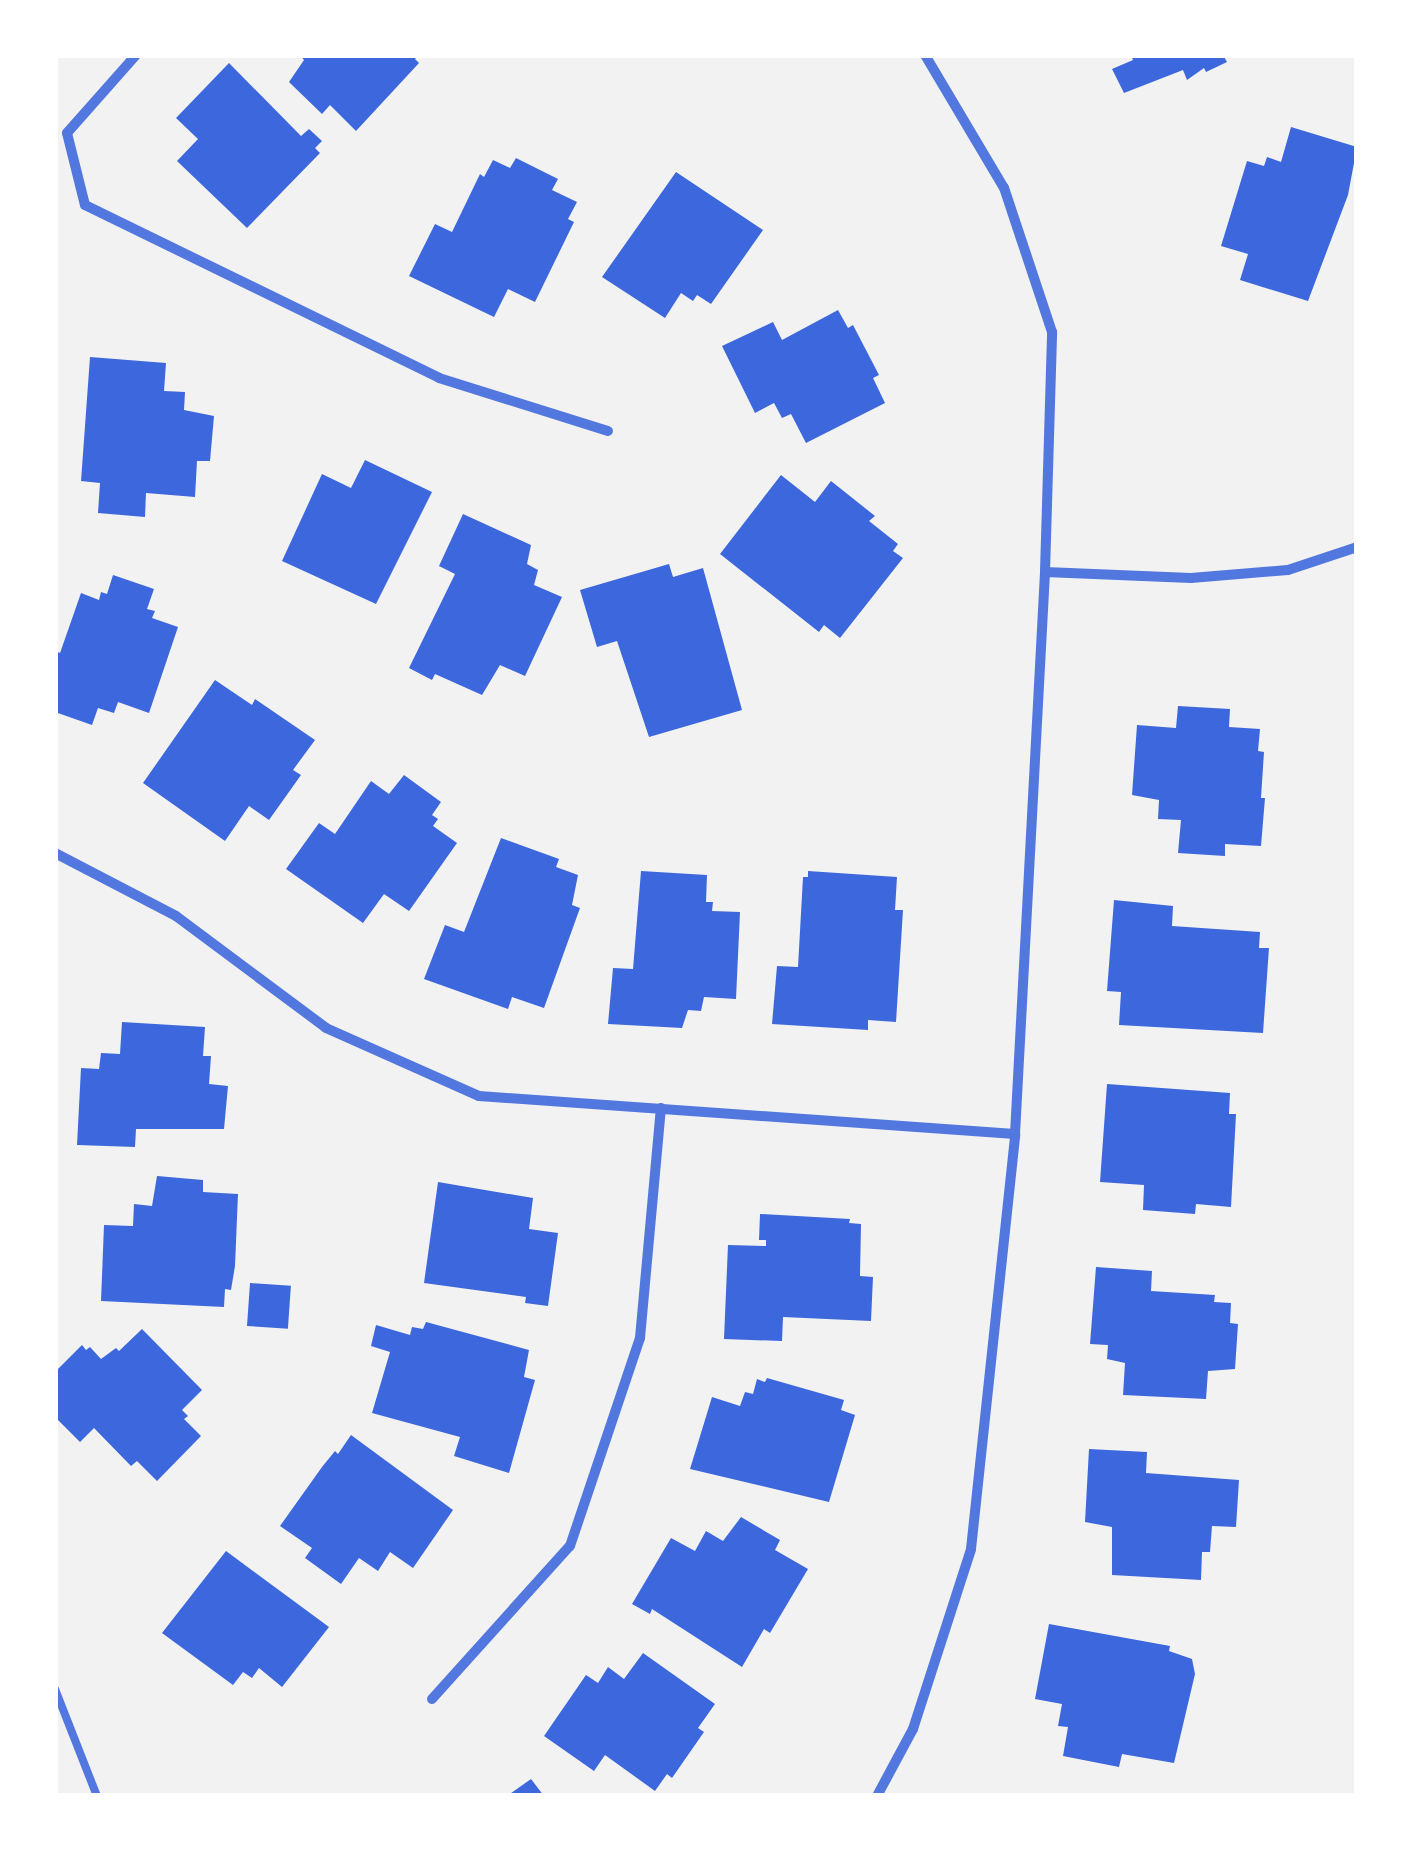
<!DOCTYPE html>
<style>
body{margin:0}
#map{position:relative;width:1412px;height:1851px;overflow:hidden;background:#f2f2f2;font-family:Spectral,serif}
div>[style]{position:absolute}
.building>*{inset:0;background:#3d67dc;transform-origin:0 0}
.service>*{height:8px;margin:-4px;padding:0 4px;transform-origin:4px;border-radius:4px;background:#5277de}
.minor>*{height:10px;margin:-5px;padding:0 5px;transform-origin:5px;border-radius:5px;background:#5277de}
span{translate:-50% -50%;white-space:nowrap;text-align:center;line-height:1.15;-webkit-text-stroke:10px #fff;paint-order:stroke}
.frame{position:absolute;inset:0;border:58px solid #fff;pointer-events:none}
</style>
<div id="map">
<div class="building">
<div style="clip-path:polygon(300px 55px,419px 55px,415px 59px,419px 63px,356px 131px,330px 105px,322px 114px,289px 82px,304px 60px)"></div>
<div style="clip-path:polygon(1131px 55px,1223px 55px,1227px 62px,1206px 72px,1204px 68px,1187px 80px,1183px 70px,1124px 93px,1112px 69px,1133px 60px)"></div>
<div style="clip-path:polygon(229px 63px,301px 136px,309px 129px,322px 141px,315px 148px,320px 153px,247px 228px,177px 161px,198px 139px,176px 118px)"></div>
<div style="clip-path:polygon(1291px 127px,1357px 147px,1348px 195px,1308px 301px,1240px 280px,1248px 254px,1221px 246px,1247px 161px,1264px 166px,1267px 157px,1281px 162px)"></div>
<div style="clip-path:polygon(516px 158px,558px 179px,552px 190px,577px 202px,568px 219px,574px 222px,535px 302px,508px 289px,494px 317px,409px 276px,435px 224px,452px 232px,480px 174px,484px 177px,493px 160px,510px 168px)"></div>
<div style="clip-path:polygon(676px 172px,763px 230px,711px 304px,697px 295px,693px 301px,681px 293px,665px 318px,602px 277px)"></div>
<div style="clip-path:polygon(838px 310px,848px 328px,853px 325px,879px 375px,873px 378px,885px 403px,806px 443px,791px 414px,782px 418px,774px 403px,755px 413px,722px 346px,773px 322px,782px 340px)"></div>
<div style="clip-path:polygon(90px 357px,166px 363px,164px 391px,185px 392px,184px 410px,214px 416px,210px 461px,197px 461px,195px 497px,146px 493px,145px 517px,98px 513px,100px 483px,81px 481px)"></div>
<div style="clip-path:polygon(365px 460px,432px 492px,376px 604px,282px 561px,322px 474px,351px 488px)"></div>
<div style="clip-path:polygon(781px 475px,815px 502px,831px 481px,875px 516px,869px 521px,898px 544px,893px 551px,903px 558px,840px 638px,824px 625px,819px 632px,720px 554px)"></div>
<div style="clip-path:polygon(463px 514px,531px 545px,527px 564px,538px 570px,534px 585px,562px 597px,525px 676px,500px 665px,482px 695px,435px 674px,432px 680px,409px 668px,455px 574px,439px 566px)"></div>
<div style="clip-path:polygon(669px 564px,673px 577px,703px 568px,742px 710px,649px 737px,617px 641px,597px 647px,580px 590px)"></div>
<div style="clip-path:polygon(113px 575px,154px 589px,147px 609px,155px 611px,152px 618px,178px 627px,149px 713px,118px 702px,114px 713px,98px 708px,92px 725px,55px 712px,55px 651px,60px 653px,81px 593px,99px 600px,101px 592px,107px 594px)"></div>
<div style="clip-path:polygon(215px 680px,252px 705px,255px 699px,315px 740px,293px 770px,301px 775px,269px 820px,249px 806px,225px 841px,143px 783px)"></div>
<div style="clip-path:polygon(1178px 706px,1230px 709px,1229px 727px,1260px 729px,1258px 751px,1264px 752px,1261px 798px,1265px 798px,1261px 846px,1225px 844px,1225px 856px,1178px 853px,1181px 820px,1158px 819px,1159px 800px,1132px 795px,1137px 725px,1176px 728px)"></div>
<div style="clip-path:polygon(404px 775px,441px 802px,432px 815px,438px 819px,433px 826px,457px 843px,409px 911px,384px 894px,363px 923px,286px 869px,319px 823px,335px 834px,371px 781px,389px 794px)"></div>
<div style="clip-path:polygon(501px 838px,559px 859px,556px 867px,578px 875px,572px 905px,580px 908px,544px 1008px,512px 997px,508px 1009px,424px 979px,445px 925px,464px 932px)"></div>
<div style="clip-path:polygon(641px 871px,707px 875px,706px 902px,713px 902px,712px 911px,740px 912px,736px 999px,704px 997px,701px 1011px,688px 1010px,682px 1028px,608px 1024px,613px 968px,633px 969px)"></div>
<div style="clip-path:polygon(808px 871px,897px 877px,895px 910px,903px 910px,896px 1022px,868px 1020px,868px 1030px,772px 1024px,777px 966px,798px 967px,803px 877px,808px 877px)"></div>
<div style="clip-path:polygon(1114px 900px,1173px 906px,1172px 926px,1260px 932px,1259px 948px,1269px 948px,1263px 1033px,1119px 1025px,1121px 992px,1107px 991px)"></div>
<div style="clip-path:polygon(122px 1022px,205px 1027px,203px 1056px,211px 1056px,209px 1084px,228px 1086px,224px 1129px,136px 1129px,135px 1147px,77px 1145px,81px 1068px,99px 1069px,101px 1053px,120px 1054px)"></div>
<div style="clip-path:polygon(1107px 1084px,1230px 1093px,1229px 1114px,1236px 1114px,1231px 1207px,1196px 1204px,1195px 1214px,1143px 1210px,1144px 1185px,1100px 1182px)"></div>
<div style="clip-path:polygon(157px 1176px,203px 1180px,203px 1192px,238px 1194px,235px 1266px,231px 1290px,225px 1289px,224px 1307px,101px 1301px,104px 1225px,133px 1226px,134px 1204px,152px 1206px)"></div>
<div style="clip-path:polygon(438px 1182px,533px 1198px,529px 1229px,558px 1233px,548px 1306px,525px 1303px,526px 1297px,424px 1283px)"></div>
<div style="clip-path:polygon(760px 1214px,850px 1219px,849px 1223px,861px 1224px,860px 1276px,873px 1277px,871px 1321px,783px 1317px,782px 1341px,724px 1339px,728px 1245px,766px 1246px,766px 1240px,759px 1240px)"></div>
<div style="clip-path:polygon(1096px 1267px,1152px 1271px,1151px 1291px,1215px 1295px,1214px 1302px,1231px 1303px,1230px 1323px,1238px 1324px,1235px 1369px,1208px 1371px,1206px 1399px,1123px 1395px,1125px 1363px,1107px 1359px,1108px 1345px,1090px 1344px)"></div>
<div style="left:250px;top:1283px;width:41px;height:43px;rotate:4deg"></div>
<div style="clip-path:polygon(426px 1322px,529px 1350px,524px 1377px,535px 1380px,509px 1473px,454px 1456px,460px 1437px,372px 1413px,390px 1352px,371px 1346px,376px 1325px,410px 1335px,412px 1327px,423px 1329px)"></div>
<div style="clip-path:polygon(142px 1329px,202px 1390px,182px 1410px,188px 1416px,184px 1419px,201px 1436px,157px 1481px,137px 1461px,131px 1466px,94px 1428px,80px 1442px,55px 1417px,55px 1372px,82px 1345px,86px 1350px,90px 1347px,101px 1359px,116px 1348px,119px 1351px)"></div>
<div style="clip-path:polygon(767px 1378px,844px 1400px,841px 1410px,855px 1415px,829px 1502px,690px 1469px,712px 1397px,740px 1406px,745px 1392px,753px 1394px,757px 1379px,765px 1382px)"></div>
<div style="clip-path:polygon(351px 1435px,453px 1510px,413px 1568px,390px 1552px,378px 1571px,359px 1558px,341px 1584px,305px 1558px,312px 1548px,280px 1526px,322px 1467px,335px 1451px,338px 1454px)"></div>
<div style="clip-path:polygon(1089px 1449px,1147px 1452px,1146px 1473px,1239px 1480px,1236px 1527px,1212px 1526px,1210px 1552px,1202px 1552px,1201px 1580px,1112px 1575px,1112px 1527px,1085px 1522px)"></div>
<div style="clip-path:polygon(741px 1517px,780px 1540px,775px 1550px,808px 1569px,770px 1633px,764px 1629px,742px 1667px,652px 1609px,650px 1614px,632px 1604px,671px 1538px,695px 1551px,706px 1531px,723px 1541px)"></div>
<div style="clip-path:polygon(226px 1551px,329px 1627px,282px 1687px,259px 1668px,252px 1678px,243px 1672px,233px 1685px,162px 1633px)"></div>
<div style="clip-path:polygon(1049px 1624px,1170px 1646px,1169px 1651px,1192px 1659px,1195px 1674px,1174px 1763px,1122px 1754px,1119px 1767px,1063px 1756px,1068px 1727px,1058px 1726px,1062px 1704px,1035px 1699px)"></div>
<div style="clip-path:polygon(643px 1653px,715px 1704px,698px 1728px,704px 1732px,672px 1778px,667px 1774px,655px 1791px,605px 1755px,594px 1771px,544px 1736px,586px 1675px,598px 1683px,608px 1667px,624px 1679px)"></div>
<div style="clip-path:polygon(531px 1779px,544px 1796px,507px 1796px)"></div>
</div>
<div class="service">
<div style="left:55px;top:1689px;width:115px;rotate:68.6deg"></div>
</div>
<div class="minor">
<div style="left:136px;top:55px;width:104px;rotate:131.5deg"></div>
<div style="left:67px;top:133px;width:74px;rotate:76deg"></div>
<div style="left:85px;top:205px;width:394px;rotate:26deg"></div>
<div style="left:439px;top:378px;width:177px;rotate:17.4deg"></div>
<div style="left:1045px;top:572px;width:146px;rotate:2.4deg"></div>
<div style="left:1191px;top:578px;width:97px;rotate:-4.7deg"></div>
<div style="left:1288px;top:570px;width:73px;rotate:-18.4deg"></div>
<div style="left:55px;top:853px;width:136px;rotate:27.5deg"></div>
<div style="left:176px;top:916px;width:187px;rotate:36.7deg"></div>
<div style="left:326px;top:1028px;width:167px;rotate:24deg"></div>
<div style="left:479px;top:1096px;width:537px;rotate:4.06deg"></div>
<div style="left:432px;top:1699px;width:206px;rotate:-48deg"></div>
<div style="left:570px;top:1546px;width:219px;rotate:-71.4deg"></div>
<div style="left:640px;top:1338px;width:231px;rotate:-84.8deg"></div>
<div style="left:877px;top:1796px;width:76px;rotate:-61.8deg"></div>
<div style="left:913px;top:1729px;width:189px;rotate:-72.1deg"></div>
<div style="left:971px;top:1549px;width:417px;rotate:-83.9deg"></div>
<div style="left:1015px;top:1134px;width:563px;rotate:-86.94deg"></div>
<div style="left:1045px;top:572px;width:240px;rotate:-88.3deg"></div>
<div style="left:1052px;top:332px;width:152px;rotate:-108.4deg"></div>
<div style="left:1004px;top:188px;width:155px;rotate:-120.7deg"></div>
</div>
<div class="frame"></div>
</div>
